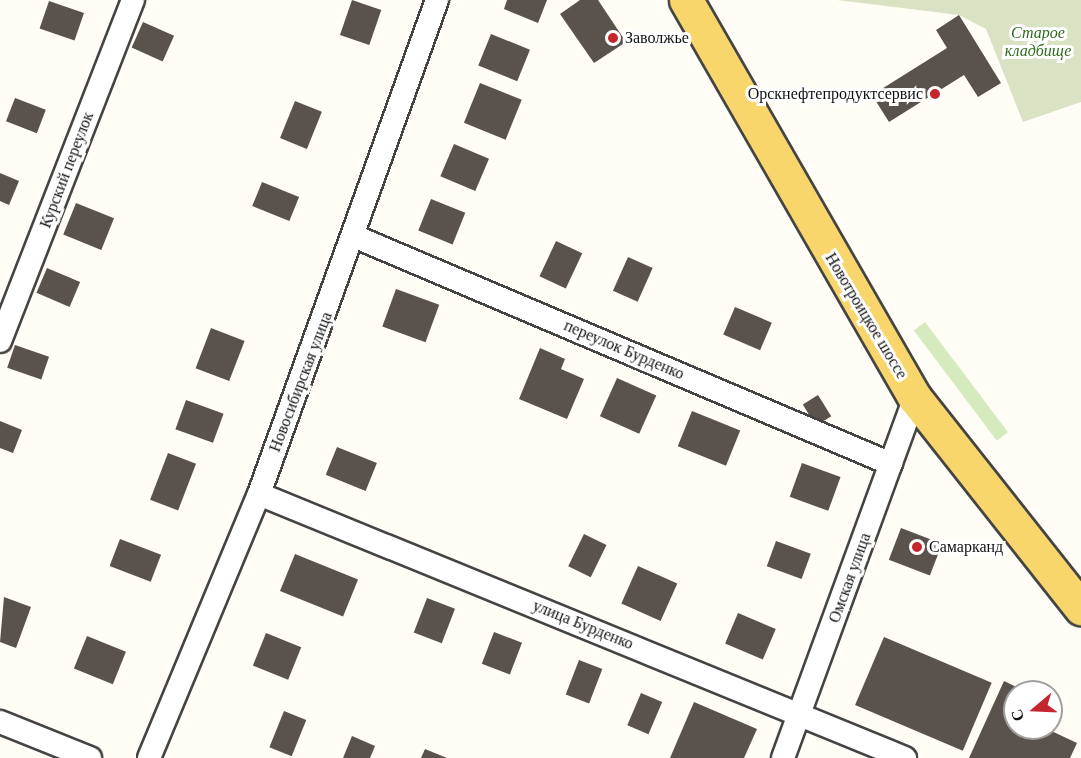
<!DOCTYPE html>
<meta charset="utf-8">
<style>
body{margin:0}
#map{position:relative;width:1081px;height:758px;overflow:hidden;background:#fffdf5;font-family:Georgia,serif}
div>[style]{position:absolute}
.green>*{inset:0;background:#d5ebbd;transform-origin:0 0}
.cemetery>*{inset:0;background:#d9e3c4}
.building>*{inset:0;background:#5a524d;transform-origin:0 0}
.roads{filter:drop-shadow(2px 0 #444) drop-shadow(-2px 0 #444) drop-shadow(0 2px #444) drop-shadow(0 -2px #444)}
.minor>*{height:22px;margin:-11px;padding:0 11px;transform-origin:11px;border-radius:11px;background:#fff}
.primary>*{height:33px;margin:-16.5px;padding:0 16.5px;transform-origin:16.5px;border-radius:16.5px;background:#f9d66b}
.dots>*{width:16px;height:16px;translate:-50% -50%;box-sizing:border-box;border:3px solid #fff;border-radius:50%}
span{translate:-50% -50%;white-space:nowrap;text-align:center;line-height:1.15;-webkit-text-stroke:6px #fff;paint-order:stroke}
.park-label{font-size:16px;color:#2f6b1f;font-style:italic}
.poi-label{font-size:16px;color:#111}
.left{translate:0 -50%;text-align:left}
.right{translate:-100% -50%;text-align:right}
.street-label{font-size:16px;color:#111}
.north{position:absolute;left:1003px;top:680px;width:60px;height:60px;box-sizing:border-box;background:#fff;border:2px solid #a0a0a0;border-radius:50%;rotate:251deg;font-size:16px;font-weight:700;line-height:24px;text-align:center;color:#111}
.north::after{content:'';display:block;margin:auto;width:21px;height:27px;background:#c4262e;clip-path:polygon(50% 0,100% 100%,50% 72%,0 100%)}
</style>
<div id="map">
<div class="green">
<div style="left:925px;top:322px;width:138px;height:14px;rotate:53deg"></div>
</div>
<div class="cemetery">
<div style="clip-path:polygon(837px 0,1081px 0,1081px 102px,1023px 122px,986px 29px,959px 15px)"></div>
</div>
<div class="building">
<div style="left:352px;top:0;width:31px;height:37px;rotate:19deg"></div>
<div style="clip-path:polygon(507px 0,547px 0,538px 23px,504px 9px)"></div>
<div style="clip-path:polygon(580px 0,598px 0,626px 42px,594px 63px,560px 14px)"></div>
<div style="left:49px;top:1px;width:37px;height:29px;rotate:19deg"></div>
<div style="clip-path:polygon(959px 15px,1001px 83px,978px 97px,964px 75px,889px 122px,872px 95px,947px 48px,936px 30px)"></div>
<div style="left:143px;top:22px;width:34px;height:28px;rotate:24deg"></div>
<div style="left:491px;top:34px;width:42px;height:34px;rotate:22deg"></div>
<div style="left:480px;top:83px;width:45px;height:43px;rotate:22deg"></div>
<div style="left:15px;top:98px;width:33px;height:25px;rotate:21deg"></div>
<div style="left:295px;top:101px;width:29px;height:40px;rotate:22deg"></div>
<div style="left:454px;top:144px;width:38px;height:35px;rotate:23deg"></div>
<div style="clip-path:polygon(0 173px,19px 181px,9px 205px,0 201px)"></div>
<div style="left:262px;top:182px;width:40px;height:26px;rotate:22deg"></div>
<div style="left:431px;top:199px;width:37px;height:34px;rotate:22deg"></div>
<div style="left:76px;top:203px;width:41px;height:34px;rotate:22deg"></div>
<div style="left:556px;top:241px;width:29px;height:39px;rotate:25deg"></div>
<div style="left:628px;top:257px;width:27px;height:37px;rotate:24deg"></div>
<div style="left:47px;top:268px;width:36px;height:27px;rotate:23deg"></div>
<div style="left:396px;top:289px;width:46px;height:40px;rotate:20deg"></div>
<div style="left:735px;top:307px;width:40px;height:30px;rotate:23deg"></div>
<div style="left:211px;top:328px;width:36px;height:43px;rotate:21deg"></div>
<div style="left:15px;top:345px;width:36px;height:24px;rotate:19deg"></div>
<div style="clip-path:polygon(540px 348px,565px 359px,561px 369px,584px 379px,567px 419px,519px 399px)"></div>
<div style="left:617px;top:378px;width:43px;height:42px;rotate:24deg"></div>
<div style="left:818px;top:395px;width:25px;height:18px;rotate:58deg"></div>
<div style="left:186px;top:400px;width:40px;height:31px;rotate:20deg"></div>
<div style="left:692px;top:411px;width:52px;height:38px;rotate:22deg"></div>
<div style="clip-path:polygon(0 421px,22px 430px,13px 453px,0 448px)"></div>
<div style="left:337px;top:447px;width:43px;height:30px;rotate:22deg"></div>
<div style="left:168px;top:453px;width:30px;height:50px;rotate:21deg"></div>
<div style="left:802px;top:463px;width:41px;height:36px;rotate:20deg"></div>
<div style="left:901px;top:528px;width:44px;height:34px;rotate:21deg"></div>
<div style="left:584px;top:534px;width:25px;height:36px;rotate:26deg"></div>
<div style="left:120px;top:539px;width:44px;height:29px;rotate:21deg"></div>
<div style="left:776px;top:541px;width:37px;height:27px;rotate:20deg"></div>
<div style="left:295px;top:554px;width:68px;height:40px;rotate:22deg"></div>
<div style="left:638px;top:566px;width:43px;height:41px;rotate:24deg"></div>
<div style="clip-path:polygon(4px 597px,31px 607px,16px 648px,0 642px)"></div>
<div style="left:427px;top:598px;width:30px;height:37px;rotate:21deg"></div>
<div style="left:738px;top:613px;width:41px;height:33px;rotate:23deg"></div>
<div style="left:494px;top:632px;width:30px;height:34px;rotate:21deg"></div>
<div style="left:266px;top:633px;width:38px;height:35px;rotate:22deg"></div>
<div style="left:87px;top:636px;width:42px;height:35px;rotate:22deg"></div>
<div style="left:884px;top:637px;width:117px;height:74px;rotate:23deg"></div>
<div style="left:579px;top:660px;width:25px;height:37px;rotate:21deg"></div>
<div style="clip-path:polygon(1004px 681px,1027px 692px,1015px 692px,1015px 728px,1045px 728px,1077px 743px,1070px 758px,969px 758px)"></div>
<div style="left:641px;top:693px;width:23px;height:35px;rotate:23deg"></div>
<div style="clip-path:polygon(694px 702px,757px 729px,744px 758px,670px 758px)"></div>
<div style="left:284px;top:711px;width:24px;height:39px;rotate:22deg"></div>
<div style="clip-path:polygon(352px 736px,375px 746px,370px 758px,343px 758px)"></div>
<div style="clip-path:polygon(425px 749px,447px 758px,421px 758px)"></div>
</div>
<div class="roads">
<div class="minor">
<div style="left:356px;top:237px;width:581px;rotate:22.99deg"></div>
<div style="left:0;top:341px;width:366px;rotate:-68.7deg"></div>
<div style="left:259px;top:494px;width:698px;rotate:22.23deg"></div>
<div style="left:0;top:722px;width:97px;rotate:21.8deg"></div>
<div style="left:149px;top:758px;width:286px;rotate:-67.4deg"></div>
<div style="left:259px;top:494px;width:525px;rotate:-70.18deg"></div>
<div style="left:783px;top:758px;width:383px;rotate:-69.9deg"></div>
</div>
<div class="primary">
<div style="left:686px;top:0;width:459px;rotate:60.1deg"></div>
<div style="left:915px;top:398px;width:268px;rotate:51.7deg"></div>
</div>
</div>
<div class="dots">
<div style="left:613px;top:38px;background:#c4262e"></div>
<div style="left:935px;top:94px;background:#c4262e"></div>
<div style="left:917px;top:547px;background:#c4262e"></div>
</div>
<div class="park-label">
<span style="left:1038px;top:42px">Старое<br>кладбище</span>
</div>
<div class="poi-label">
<span class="left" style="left:625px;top:38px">Заволжье</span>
<span class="right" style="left:923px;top:94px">Орскнефтепродуктсервис</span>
<span class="left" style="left:929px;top:547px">Самарканд</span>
</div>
<div class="street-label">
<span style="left:67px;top:170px;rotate:-69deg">Курский переулок</span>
<span style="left:866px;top:316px;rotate:59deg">Новотроицкое шоссе</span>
<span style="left:624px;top:350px;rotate:23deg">переулок Бурденко</span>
<span style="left:301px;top:382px;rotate:-69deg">Новосибирская улица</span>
<span style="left:850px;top:578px;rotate:-70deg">Омская улица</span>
<span style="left:583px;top:625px;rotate:22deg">улица Бурденко</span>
</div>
<div class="north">С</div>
</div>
